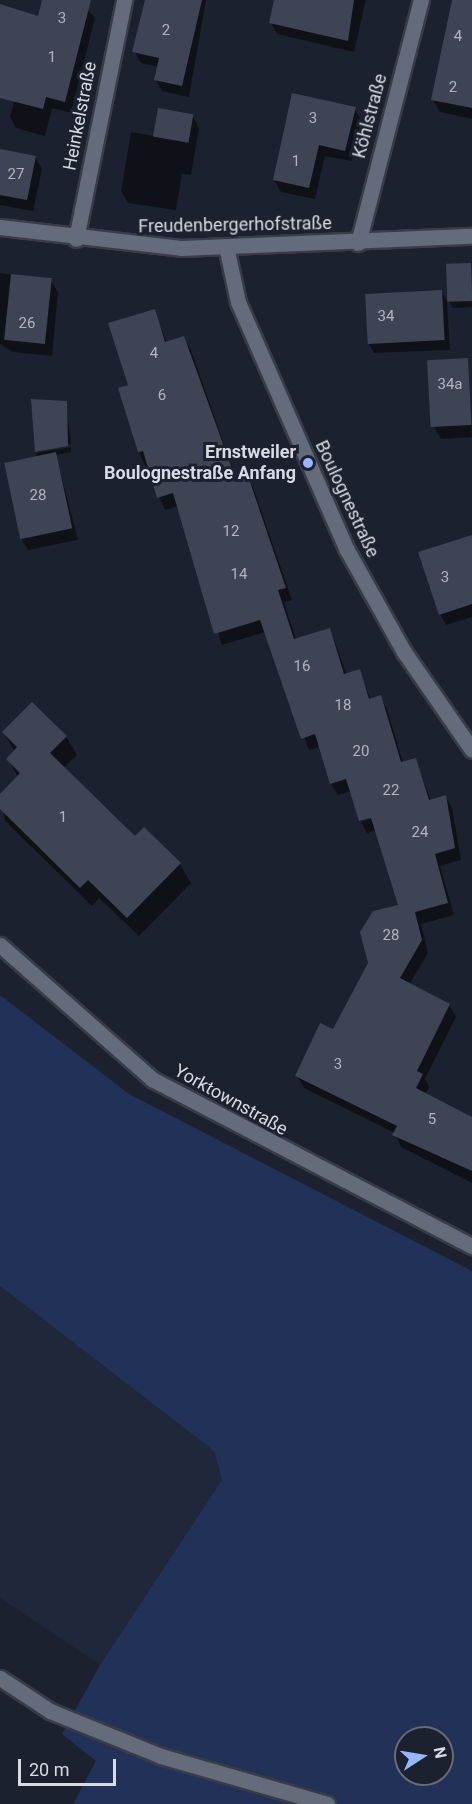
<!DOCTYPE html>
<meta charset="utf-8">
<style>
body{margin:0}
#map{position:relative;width:472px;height:1804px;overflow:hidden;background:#1b212e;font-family:Roboto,sans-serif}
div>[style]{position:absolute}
.built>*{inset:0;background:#1f273a}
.green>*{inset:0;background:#223157}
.shadow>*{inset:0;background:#0007}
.building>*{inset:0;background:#3e4453;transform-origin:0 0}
.roads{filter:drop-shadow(2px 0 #383c47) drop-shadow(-2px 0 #383c47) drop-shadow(0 2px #383c47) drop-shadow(0 -2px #383c47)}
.minor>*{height:15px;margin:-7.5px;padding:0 7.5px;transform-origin:7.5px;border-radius:7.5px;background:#646b7b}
.dots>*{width:16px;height:16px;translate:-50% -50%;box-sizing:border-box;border:3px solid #1b212e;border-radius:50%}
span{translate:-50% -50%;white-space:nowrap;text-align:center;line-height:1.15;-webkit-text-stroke:6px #1b212e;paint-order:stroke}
.number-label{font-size:15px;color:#b0b5c0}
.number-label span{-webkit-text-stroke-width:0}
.street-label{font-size:18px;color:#d6dbe4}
.poi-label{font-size:18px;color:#d6dbe4;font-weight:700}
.right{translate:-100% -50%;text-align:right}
.north{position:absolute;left:394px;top:1726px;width:60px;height:60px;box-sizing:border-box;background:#1b212e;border:2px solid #666b77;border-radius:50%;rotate:78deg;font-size:16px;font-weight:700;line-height:24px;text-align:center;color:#d6dbe4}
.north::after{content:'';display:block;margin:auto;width:21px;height:27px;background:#97b6fd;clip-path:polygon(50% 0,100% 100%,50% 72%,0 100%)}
.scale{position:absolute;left:18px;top:1759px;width:98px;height:27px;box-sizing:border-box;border:3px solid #d6dbe4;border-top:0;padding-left:8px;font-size:18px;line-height:21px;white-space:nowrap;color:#d6dbe4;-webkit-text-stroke:4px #1b212e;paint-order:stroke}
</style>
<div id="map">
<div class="built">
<div style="clip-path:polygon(0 1286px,214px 1451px,222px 1481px,100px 1665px,0 1598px)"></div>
</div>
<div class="green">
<div style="clip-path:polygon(evenodd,0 995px,129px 1094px,472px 1271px,472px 1804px,73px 1804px,96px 1761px,62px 1734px,100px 1665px,222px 1480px,214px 1451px,0 1286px,0 995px,406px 1738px,442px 1738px,442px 1774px,406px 1774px,406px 1738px)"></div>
</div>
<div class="shadow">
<div style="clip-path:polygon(43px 0,78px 0,95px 18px,71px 113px,52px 108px,45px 136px,16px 128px,10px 117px)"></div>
<div style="clip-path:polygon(146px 0,206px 0,189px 97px,162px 91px,155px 79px,158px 67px,141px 63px,134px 51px)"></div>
<div style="clip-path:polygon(276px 0,366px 0,354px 52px,277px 34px,271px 23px)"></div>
<div style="clip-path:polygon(472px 6px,472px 119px,440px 112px,433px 100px)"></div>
<div style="clip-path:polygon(355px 109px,361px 120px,352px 161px,325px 156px,315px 199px,281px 192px,274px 180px)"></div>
<div style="clip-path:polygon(192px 115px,199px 128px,191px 175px,182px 174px,176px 210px,128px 203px,121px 191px,131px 132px,155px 136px)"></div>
<div style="clip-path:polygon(0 152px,35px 157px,42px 169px,33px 211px,0 205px)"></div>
<div style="clip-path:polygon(470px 265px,472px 307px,453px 308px,449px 302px)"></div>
<div style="clip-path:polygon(0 273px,51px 280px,58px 292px,52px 356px,13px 352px,0 344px)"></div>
<div style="clip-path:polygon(441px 291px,447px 301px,450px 350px,374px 353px,369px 344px)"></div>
<div style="clip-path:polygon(154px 311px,167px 343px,184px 338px,191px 350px,236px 478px,246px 475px,253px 487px,292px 600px,284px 602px,296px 640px,330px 629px,347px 675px,359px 671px,371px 700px,380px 697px,387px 709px,403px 763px,415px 760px,431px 801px,446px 797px,452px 808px,461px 860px,440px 866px,454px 915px,421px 924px,428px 953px,409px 985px,449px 1005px,456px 1017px,425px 1079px,429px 1087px,425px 1095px,472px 1119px,472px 1183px,401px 1147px,395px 1133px,304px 1088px,297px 1076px,334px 1031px,400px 906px,377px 830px,367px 833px,361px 822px,379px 817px,361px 821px,351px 791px,338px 795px,331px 784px,320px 747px,309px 750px,265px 632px,222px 645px,178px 506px,165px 510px,139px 452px,130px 386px)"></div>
<div style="clip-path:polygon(468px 360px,472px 437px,441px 439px,434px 427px)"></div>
<div style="clip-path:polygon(32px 400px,66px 402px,71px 444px,37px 452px)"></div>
<div style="clip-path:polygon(71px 447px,71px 452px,56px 455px,78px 540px,28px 550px,21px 538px,37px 453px)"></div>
<div style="clip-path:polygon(472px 536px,472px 617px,446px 625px,440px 614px)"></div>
<div style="clip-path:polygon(4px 733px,66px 736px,77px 755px,64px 768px,135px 838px,180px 864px,191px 883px,139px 936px,99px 898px,92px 906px,5px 821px,0 796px,18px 777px,8px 759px,15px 752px)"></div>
</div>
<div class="building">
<div style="clip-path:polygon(42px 0,91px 0,65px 102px,46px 97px,43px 109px,0 98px,0 4px,38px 16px)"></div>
<div style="clip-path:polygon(145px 0,202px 0,182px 86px,154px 80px,159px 58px,132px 52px)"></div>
<div style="clip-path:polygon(274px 0,354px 0,348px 41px,269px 23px)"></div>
<div style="clip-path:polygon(452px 0,472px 0,472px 108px,431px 100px)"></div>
<div style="clip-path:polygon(292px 93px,356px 107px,345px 151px,319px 145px,309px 188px,273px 180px)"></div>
<div style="left:158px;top:108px;width:36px;height:29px;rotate:10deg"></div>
<div style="clip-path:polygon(0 149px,36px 156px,27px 200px,0 195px)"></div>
<div style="left:471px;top:263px;width:38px;height:25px;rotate:88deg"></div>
<div style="left:11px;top:274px;width:41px;height:66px;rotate:6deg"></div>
<div style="left:442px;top:290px;width:50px;height:77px;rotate:87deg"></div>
<div style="clip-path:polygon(155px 309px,165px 342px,184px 336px,235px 477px,247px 473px,286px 588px,278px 590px,294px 639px,330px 628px,344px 674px,360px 669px,369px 699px,381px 695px,401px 762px,416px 758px,429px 800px,446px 795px,455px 848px,435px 854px,448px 903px,415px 912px,422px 940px,400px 978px,450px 1004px,417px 1071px,423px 1074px,416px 1088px,472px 1117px,472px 1171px,392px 1135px,397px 1126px,295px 1076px,320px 1023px,333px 1029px,368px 963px,360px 932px,373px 911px,398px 905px,371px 818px,359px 821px,346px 779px,330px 784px,315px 734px,301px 739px,260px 620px,214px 634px,173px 493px,157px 498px,143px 451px,138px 452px,118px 388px,128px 385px,108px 323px)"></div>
<div style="left:468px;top:358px;width:67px;height:41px;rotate:87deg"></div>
<div style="clip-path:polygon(31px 399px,67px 401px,68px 446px,35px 452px)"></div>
<div style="left:56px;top:452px;width:78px;height:53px;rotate:78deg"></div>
<div style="clip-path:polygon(472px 535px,472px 604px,439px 615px,418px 552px)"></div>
<div style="clip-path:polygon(32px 702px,67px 736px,50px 753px,135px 836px,144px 827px,181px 863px,127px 918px,88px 880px,80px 888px,0 809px,0 794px,20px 773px,6px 759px,17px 747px,2px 732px)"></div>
</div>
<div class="roads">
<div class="minor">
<div style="left:0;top:227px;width:182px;rotate:6.6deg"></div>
<div style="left:181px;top:248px;width:291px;rotate:-2.4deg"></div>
<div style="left:76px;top:239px;width:244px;rotate:-78.6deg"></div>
<div style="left:358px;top:243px;width:251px;rotate:-75.5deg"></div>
<div style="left:226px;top:246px;width:57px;rotate:77.9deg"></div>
<div style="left:238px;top:302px;width:271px;rotate:66.3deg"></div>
<div style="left:347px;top:550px;width:117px;rotate:60.8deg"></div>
<div style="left:404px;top:652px;width:119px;rotate:55.2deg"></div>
<div style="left:0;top:945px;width:203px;rotate:41.4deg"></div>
<div style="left:152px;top:1079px;width:361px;rotate:27.6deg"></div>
<div style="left:0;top:1678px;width:60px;rotate:33.4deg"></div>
<div style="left:50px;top:1711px;width:120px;rotate:22.1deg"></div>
<div style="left:161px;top:1756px;width:173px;rotate:16.1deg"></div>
</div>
</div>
<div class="dots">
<div style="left:308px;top:463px;background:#97b6fd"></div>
</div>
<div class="number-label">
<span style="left:62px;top:19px">3</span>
<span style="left:166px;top:31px">2</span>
<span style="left:458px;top:37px">4</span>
<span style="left:52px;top:58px">1</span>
<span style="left:453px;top:88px">2</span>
<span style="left:313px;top:119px">3</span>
<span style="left:296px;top:162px">1</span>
<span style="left:16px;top:175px">27</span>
<span style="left:386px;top:317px">34</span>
<span style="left:27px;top:324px">26</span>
<span style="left:154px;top:354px">4</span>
<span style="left:450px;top:385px">34a</span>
<span style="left:162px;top:396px">6</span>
<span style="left:38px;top:496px">28</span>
<span style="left:231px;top:532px">12</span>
<span style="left:239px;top:575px">14</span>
<span style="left:445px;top:578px">3</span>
<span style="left:302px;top:667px">16</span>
<span style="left:343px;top:706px">18</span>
<span style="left:361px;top:752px">20</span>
<span style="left:391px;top:791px">22</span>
<span style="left:63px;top:818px">1</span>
<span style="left:420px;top:833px">24</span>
<span style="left:391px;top:936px">28</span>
<span style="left:338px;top:1065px">3</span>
<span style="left:432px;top:1120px">5</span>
</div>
<div class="street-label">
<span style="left:80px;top:116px;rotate:-79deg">Heinkelstraße</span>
<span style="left:370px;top:116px;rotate:-75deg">Köhlstraße</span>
<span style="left:235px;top:225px;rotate:-1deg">Freudenbergerhofstraße</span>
<span style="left:347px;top:499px;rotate:65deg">Boulognestraße</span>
<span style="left:231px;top:1100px;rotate:29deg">Yorktownstraße</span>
</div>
<div class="poi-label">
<span class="right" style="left:296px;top:463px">Ernstweiler<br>Boulognestraße Anfang</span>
</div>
<div class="north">N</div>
<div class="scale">20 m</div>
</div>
